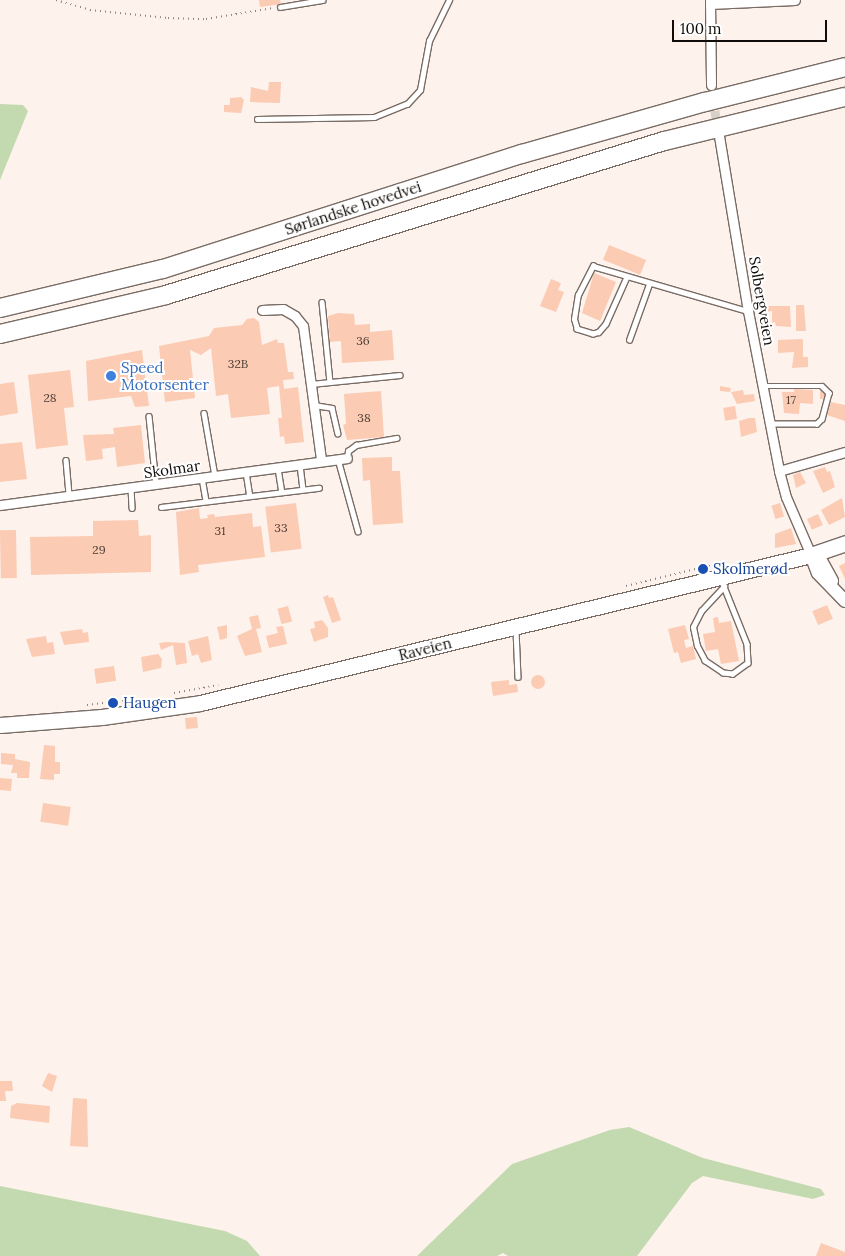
<!DOCTYPE html>
<meta charset="utf-8">
<style>
body{margin:0}
#map{position:relative;width:845px;height:1256px;overflow:hidden;background:#fef2ec;font-family:Lora,serif}
div>[style]{position:absolute}
.green>*{inset:0;background:#c3d9b0}
.building>*{inset:0;background:#fbcbb4;transform-origin:0 0}
.round{border-radius:50%}
.street-tunnel>*{height:9px;margin-top:-4.5px;transform-origin:0;background:repeating-linear-gradient(90deg,#dad0ca 0 9px,transparent 0 13.5px)}
.path>*{height:2px;margin-top:-1px;transform-origin:0;background:repeating-linear-gradient(90deg,#8d8480 0 1px,transparent 0 5px)}
.roads{filter:drop-shadow(1px 0 #796c65) drop-shadow(-1px 0 #796c65) drop-shadow(0 1px #796c65) drop-shadow(0 -1px #796c65)}
.lane>*{height:4.5px;margin:-2.25px;padding:0 2.25px;transform-origin:2.25px;border-radius:2.25px;background:#fff}
.street>*{height:9px;margin:-4.5px;padding:0 4.5px;transform-origin:4.5px;border-radius:4.5px;background:#fff}
.secondary>*{height:12px;margin:-6px;padding:0 6px;transform-origin:6px;border-radius:6px;background:#fff}
.primary>*{height:15px;margin:-7.5px;padding:0 7.5px;transform-origin:7.5px;border-radius:7.5px;background:#fff}
.highway>*{height:18px;margin:-9px;padding:0 9px;transform-origin:9px;border-radius:9px;background:#fff}
.dots>*{width:14px;height:14px;translate:-50% -50%;box-sizing:border-box;border:2px solid #fff;border-radius:50%}
span{translate:-50% -50%;white-space:nowrap;text-align:center;line-height:1.15;-webkit-text-stroke:4px #fff;paint-order:stroke}
.number-label{font-size:12px;color:#4c3c34}
.number-label span{-webkit-text-stroke-width:0}
.street-label{font-size:15px;color:#110c09}
.shop-label{font-size:15px;color:#366cbe}
.left{translate:0 -50%;text-align:left}
.transit-label{font-size:15px;color:#164399}
.scale{position:absolute;left:672px;top:20px;width:155px;height:22px;box-sizing:border-box;border:2px solid #110c09;border-top:0;padding-left:6px;font-size:15px;line-height:18px;white-space:nowrap;color:#110c09;-webkit-text-stroke:4px #fff;paint-order:stroke}
</style>
<div id="map">
<div class="green">
<div style="clip-path:polygon(0 104px,23px 105px,28px 111px,0 180px)"></div>
<div style="clip-path:polygon(629px 1127px,703px 1158px,821px 1189px,825px 1195px,813px 1199px,703px 1176px,692px 1183px,637px 1256px,508px 1256px,503px 1253px,497px 1256px,417px 1256px,512px 1164px,610px 1130px)"></div>
<div style="clip-path:polygon(0 1186px,225px 1231px,247px 1241px,260px 1256px,0 1256px)"></div>
</div>
<div class="building">
<div style="clip-path:polygon(259px 0,280px 0,281px 4px,260px 7px)"></div>
<div style="clip-path:polygon(269px 82px,281px 82px,280px 103px,250px 102px,251px 87px,268px 91px)"></div>
<div style="clip-path:polygon(241px 97px,244px 100px,241px 113px,224px 112px,224px 105px,230px 105px,230px 98px)"></div>
<div style="left:609px;top:245px;width:40px;height:16px;rotate:22deg"></div>
<div style="clip-path:polygon(594px 273px,616px 282px,600px 321px,582px 313px)"></div>
<div style="clip-path:polygon(551px 279px,561px 283px,558px 290px,564px 292px,556px 312px,540px 306px)"></div>
<div style="left:764px;top:295px;width:4px;height:8px;rotate:76deg"></div>
<div style="clip-path:polygon(796px 305px,804px 305px,806px 331px,796px 331px)"></div>
<div style="clip-path:polygon(763px 306px,790px 306px,791px 327px,776px 326px,775px 322px,772px 323px,772px 311px,763px 312px)"></div>
<div style="clip-path:polygon(338px 313px,354px 314px,355px 325px,370px 324px,370px 332px,392px 330px,394px 360px,342px 363px,341px 341px,330px 342px,328px 316px)"></div>
<div style="clip-path:polygon(254px 318px,259px 322px,262px 345px,277px 339px,278px 343px,284px 343px,288px 372px,293px 372px,294px 379px,283px 380px,284px 389px,298px 387px,304px 442px,285px 444px,284px 436px,280px 437px,278px 418px,282px 418px,279px 386px,267px 388px,270px 414px,231px 418px,228px 394px,216px 396px,211px 348px,201px 355px,190px 350px,195px 398px,165px 402px,159px 346px,209px 336px,214px 328px,242px 325px,247px 319px)"></div>
<div style="clip-path:polygon(803px 339px,803px 357px,808px 357px,808px 367px,792px 368px,794px 352px,778px 353px,778px 340px)"></div>
<div style="clip-path:polygon(142px 350px,149px 406px,135px 407px,131px 396px,88px 401px,86px 361px)"></div>
<div style="clip-path:polygon(70px 370px,74px 407px,64px 408px,68px 445px,36px 449px,28px 375px)"></div>
<div style="clip-path:polygon(14px 382px,18px 413px,0 416px,0 384px)"></div>
<div style="clip-path:polygon(720px 386px,731px 388px,730px 392px,720px 391px)"></div>
<div style="clip-path:polygon(794px 389px,813px 390px,813px 404px,800px 403px,799px 414px,784px 413px,782px 392px,794px 392px)"></div>
<div style="clip-path:polygon(743px 390px,744px 395px,754px 394px,755px 401px,737px 404px,731px 392px)"></div>
<div style="clip-path:polygon(381px 391px,384px 437px,347px 440px,343px 425px,346px 424px,344px 394px)"></div>
<div style="clip-path:polygon(820px 391px,826px 391px,825px 399px,820px 399px)"></div>
<div style="clip-path:polygon(831px 402px,845px 405px,845px 421px,827px 415px)"></div>
<div style="left:735px;top:406px;width:13px;height:12px;rotate:81deg"></div>
<div style="clip-path:polygon(749px 418px,755px 418px,757px 432px,741px 437px,739px 421px)"></div>
<div style="clip-path:polygon(141px 425px,145px 463px,117px 467px,115px 447px,102px 449px,103px 459px,86px 461px,83px 435px,114px 434px,113px 428px)"></div>
<div style="clip-path:polygon(22px 442px,27px 479px,0 482px,0 444px)"></div>
<div style="clip-path:polygon(392px 457px,392px 471px,400px 471px,403px 523px,373px 525px,370px 480px,363px 481px,362px 458px)"></div>
<div style="clip-path:polygon(825px 467px,827px 472px,830px 471px,835px 487px,823px 493px,813px 471px)"></div>
<div style="clip-path:polygon(800px 472px,806px 483px,796px 488px,793px 475px)"></div>
<div style="clip-path:polygon(842px 498px,845px 517px,829px 525px,821px 510px)"></div>
<div style="left:296px;top:503px;width:46px;height:31px;rotate:83deg"></div>
<div style="left:780px;top:503px;width:14px;height:9px;rotate:73deg"></div>
<div style="clip-path:polygon(199px 508px,200px 519px,208px 518px,207px 515px,214px 514px,215px 517px,252px 513px,253px 527px,261px 526px,265px 557px,198px 565px,199px 572px,180px 575px,176px 512px)"></div>
<div style="left:818px;top:514px;width:12px;height:12px;rotate:66deg"></div>
<div style="clip-path:polygon(138px 520px,139px 536px,151px 535px,151px 572px,31px 575px,30px 537px,93px 536px,93px 521px)"></div>
<div style="clip-path:polygon(791px 528px,796px 544px,775px 548px,775px 534px)"></div>
<div style="left:16px;top:530px;width:48px;height:16px;rotate:89deg"></div>
<div style="clip-path:polygon(845px 563px,845px 579px,839px 566px)"></div>
<div style="clip-path:polygon(328px 595px,329px 598px,333px 597px,341px 620px,332px 623px,323px 597px)"></div>
<div style="left:827px;top:605px;width:15px;height:16px;rotate:67deg"></div>
<div style="left:288px;top:606px;width:16px;height:11px;rotate:75deg"></div>
<div style="clip-path:polygon(258px 615px,261px 628px,256px 629px,262px 652px,245px 656px,237px 636px,252px 629px,249px 617px)"></div>
<div style="clip-path:polygon(718px 617px,719px 623px,731px 621px,739px 661px,721px 664px,718px 649px,706px 651px,703px 634px,715px 632px,713px 618px)"></div>
<div style="clip-path:polygon(322px 620px,328px 628px,328px 637px,314px 642px,310px 629px,315px 628px,314px 622px)"></div>
<div style="clip-path:polygon(227px 625px,227px 638px,220px 640px,217px 627px)"></div>
<div style="clip-path:polygon(685px 625px,689px 639px,684px 640px,686px 648px,693px 646px,696px 659px,681px 663px,678px 652px,674px 653px,668px 629px)"></div>
<div style="clip-path:polygon(283px 626px,287px 644px,269px 648px,266px 636px,278px 633px,276px 627px)"></div>
<div style="clip-path:polygon(82px 629px,83px 633px,88px 632px,89px 642px,64px 645px,60px 632px)"></div>
<div style="clip-path:polygon(46px 636px,47px 643px,53px 642px,55px 654px,32px 657px,26px 639px)"></div>
<div style="clip-path:polygon(208px 636px,212px 660px,201px 663px,198px 654px,192px 656px,188px 641px)"></div>
<div style="clip-path:polygon(166px 642px,185px 643px,187px 663px,176px 665px,173px 645px,161px 650px,159px 643px)"></div>
<div style="clip-path:polygon(158px 654px,162px 659px,161px 668px,143px 672px,141px 657px)"></div>
<div style="left:114px;top:666px;width:15px;height:20px;rotate:82deg"></div>
<div class="round" style="left:531px;top:675px;width:14px;height:14px"></div>
<div style="clip-path:polygon(509px 680px,509px 685px,517px 684px,518px 692px,493px 696px,491px 682px)"></div>
<div style="left:197px;top:717px;width:11px;height:12px;rotate:85deg"></div>
<div style="clip-path:polygon(44px 745px,55px 746px,55px 762px,60px 762px,60px 774px,54px 774px,54px 780px,40px 779px)"></div>
<div style="clip-path:polygon(1px 753px,15px 754px,15px 759px,30px 762px,29px 778px,17px 778px,17px 773px,11px 773px,13px 765px,1px 764px)"></div>
<div style="left:0;top:778px;width:12px;height:12px;rotate:5deg"></div>
<div style="left:43px;top:803px;width:28px;height:19px;rotate:8deg"></div>
<div style="clip-path:polygon(48px 1073px,57px 1076px,52px 1092px,42px 1086px)"></div>
<div style="clip-path:polygon(0 1081px,12px 1081px,13px 1091px,5px 1091px,6px 1101px,0 1101px)"></div>
<div style="clip-path:polygon(73px 1098px,87px 1099px,88px 1147px,70px 1146px)"></div>
<div style="clip-path:polygon(17px 1103px,50px 1106px,49px 1123px,10px 1118px,11px 1106px)"></div>
<div style="clip-path:polygon(821px 1243px,845px 1252px,845px 1256px,816px 1256px)"></div>
</div>
<div class="street-tunnel">
<div style="left:713px;top:97px;width:34px;rotate:82deg"></div>
</div>
<div class="path">
<div style="left:56px;top:0;width:35px;rotate:16deg"></div>
<div style="left:90px;top:10px;width:78px;rotate:5.9deg"></div>
<div style="left:168px;top:18px;width:38px;rotate:2deg"></div>
<div style="left:206px;top:19px;width:68px;rotate:-9.3deg"></div>
<div style="left:626px;top:586px;width:105px;rotate:-13.8deg"></div>
<div style="left:174px;top:693px;width:45px;rotate:-10.3deg"></div>
<div style="left:87px;top:705px;width:40px;rotate:-7.1deg"></div>
</div>
<div class="roads">
<div class="lane">
<div style="left:280px;top:7px;width:43px;rotate:-9.5deg"></div>
<div style="left:257px;top:119px;width:117px;rotate:-1deg"></div>
<div style="left:374px;top:117px;width:35px;rotate:-22deg"></div>
<div style="left:407px;top:104px;width:19px;rotate:-47deg"></div>
<div style="left:420px;top:90px;width:50px;rotate:-79.6deg"></div>
<div style="left:429px;top:41px;width:46px;rotate:-64deg"></div>
<div style="left:627px;top:277px;width:51px;rotate:114.1deg"></div>
<div style="left:606px;top:324px;width:11px;rotate:131deg"></div>
<div style="left:599px;top:332px;width:6px;rotate:162deg"></div>
<div style="left:593px;top:334px;width:17px;rotate:-163deg"></div>
<div style="left:577px;top:329px;width:10px;rotate:-107deg"></div>
<div style="left:574px;top:319px;width:24px;rotate:-81deg"></div>
<div style="left:578px;top:295px;width:33px;rotate:-63deg"></div>
<div style="left:593px;top:266px;width:161px;rotate:16.2deg"></div>
<div style="left:322px;top:302px;width:80px;rotate:84.3deg"></div>
<div style="left:629px;top:340px;width:59px;rotate:-70.3deg"></div>
<div style="left:311px;top:384px;width:89px;rotate:-5.8deg"></div>
<div style="left:764px;top:386px;width:58px"></div>
<div style="left:822px;top:386px;width:10px;rotate:45deg"></div>
<div style="left:829px;top:393px;width:27px;rotate:105deg"></div>
<div style="left:822px;top:419px;width:7px;rotate:135deg"></div>
<div style="left:817px;top:424px;width:47px;rotate:180deg"></div>
<div style="left:314px;top:405px;width:18px;rotate:9deg"></div>
<div style="left:332px;top:408px;width:26px;rotate:77deg"></div>
<div style="left:204px;top:413px;width:64px;rotate:80.1deg"></div>
<div style="left:149px;top:416px;width:68px;rotate:84.1deg"></div>
<div style="left:347px;top:458px;width:7px;rotate:-82deg"></div>
<div style="left:348px;top:451px;width:10px;rotate:-37deg"></div>
<div style="left:356px;top:445px;width:41px;rotate:-9.9deg"></div>
<div style="left:338px;top:459px;width:75px;rotate:74.5deg"></div>
<div style="left:66px;top:460px;width:36px;rotate:85deg"></div>
<div style="left:300px;top:465px;width:24px;rotate:83deg"></div>
<div style="left:278px;top:468px;width:24px;rotate:81deg"></div>
<div style="left:246px;top:472px;width:24px;rotate:81deg"></div>
<div style="left:202px;top:478px;width:23px;rotate:80deg"></div>
<div style="left:131px;top:488px;width:20px;rotate:87deg"></div>
<div style="left:161px;top:507px;width:159px;rotate:-6.9deg"></div>
<div style="left:721px;top:579px;width:70px;rotate:68.2deg"></div>
<div style="left:747px;top:644px;width:19px;rotate:87deg"></div>
<div style="left:748px;top:663px;width:19px;rotate:144deg"></div>
<div style="left:733px;top:674px;width:10px;rotate:-174deg"></div>
<div style="left:723px;top:673px;width:22px;rotate:-146deg"></div>
<div style="left:705px;top:661px;width:17px;rotate:-118deg"></div>
<div style="left:697px;top:646px;width:19px;rotate:-102deg"></div>
<div style="left:693px;top:627px;width:18px;rotate:-63deg"></div>
<div style="left:701px;top:611px;width:34px;rotate:-47deg"></div>
<div style="left:516px;top:630px;width:47px;rotate:87.6deg"></div>
</div>
<div class="street">
<div style="left:710px;top:0;width:85px;rotate:89.3deg"></div>
<div style="left:710px;top:4px;width:85px;rotate:-2.7deg"></div>
<div style="left:719px;top:136px;width:177px;rotate:80.6deg"></div>
<div style="left:748px;top:311px;width:163px;rotate:79deg"></div>
<div style="left:779px;top:471px;width:27px;rotate:75deg"></div>
<div style="left:786px;top:497px;width:63px;rotate:66.7deg"></div>
<div style="left:262px;top:310px;width:21px;rotate:-3deg"></div>
<div style="left:283px;top:309px;width:14px;rotate:30deg"></div>
<div style="left:295px;top:316px;width:13px;rotate:51deg"></div>
<div style="left:303px;top:326px;width:135px;rotate:82.3deg"></div>
<div style="left:779px;top:471px;width:69px;rotate:-16.1deg"></div>
<div style="left:0;top:505px;width:350px;rotate:-7.7deg"></div>
</div>
<div class="secondary">
<div style="left:811px;top:555px;width:19px;rotate:69deg"></div>
<div style="left:818px;top:573px;width:39px;rotate:46deg"></div>
<div style="left:811px;top:555px;width:10px;rotate:24deg"></div>
<div style="left:820px;top:559px;width:25px;rotate:61deg"></div>
</div>
<div class="primary">
<div style="left:0;top:725px;width:102px;rotate:-4.5deg"></div>
<div style="left:102px;top:717px;width:99px;rotate:-8.1deg"></div>
<div style="left:200px;top:703px;width:629px;rotate:-13.62deg"></div>
<div style="left:811px;top:555px;width:36px;rotate:-19deg"></div>
</div>
<div class="highway">
<div style="left:0;top:308px;width:168px;rotate:-13.5deg"></div>
<div style="left:163px;top:269px;width:377px;rotate:-17.8deg"></div>
<div style="left:522px;top:154px;width:190px;rotate:-15.9deg"></div>
<div style="left:705px;top:102px;width:144px;rotate:-14deg"></div>
<div style="left:0;top:334px;width:171px;rotate:-13.2deg"></div>
<div style="left:166px;top:295px;width:521px;rotate:-17.18deg"></div>
<div style="left:664px;top:141px;width:186px;rotate:-13.7deg"></div>
</div>
</div>
<div class="dots">
<div style="left:111px;top:376px;background:#3f7fe0"></div>
<div style="left:703px;top:569px;background:#1a4fb4"></div>
<div style="left:113px;top:703px;background:#1a4fb4"></div>
</div>
<div class="number-label">
<span style="left:363px;top:341px">36</span>
<span style="left:238px;top:364px">32B</span>
<span style="left:50px;top:398px">28</span>
<span style="left:791px;top:400px">17</span>
<span style="left:364px;top:418px">38</span>
<span style="left:281px;top:528px">33</span>
<span style="left:220px;top:531px">31</span>
<span style="left:99px;top:550px">29</span>
</div>
<div class="street-label">
<span style="left:353px;top:208px;rotate:-18deg">Sørlandske hovedvei</span>
<span style="left:762px;top:301px;rotate:80deg">Solbergveien</span>
<span style="left:172px;top:469px;rotate:-8deg">Skolmar</span>
<span style="left:425px;top:649px;rotate:-14deg">Raveien</span>
</div>
<div class="shop-label">
<span class="left" style="left:121px;top:376px">Speed<br>Motorsenter</span>
</div>
<div class="transit-label">
<span class="left" style="left:713px;top:569px">Skolmerød</span>
<span class="left" style="left:123px;top:703px">Haugen</span>
</div>
<div class="scale">100 m</div>
</div>
